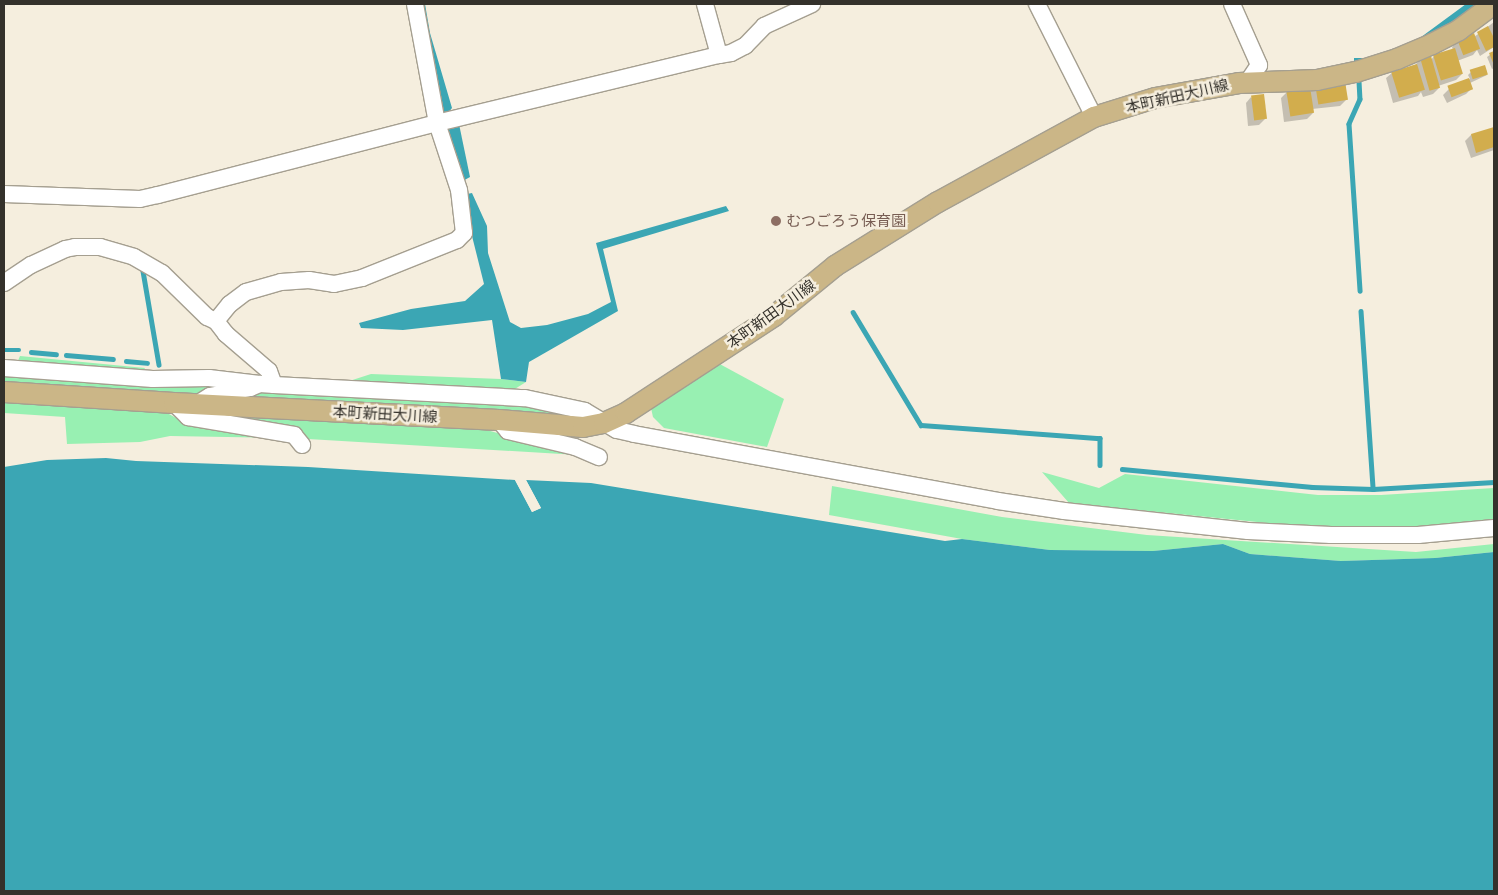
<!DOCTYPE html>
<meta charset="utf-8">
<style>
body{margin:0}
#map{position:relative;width:1498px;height:895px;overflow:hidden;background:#f5eede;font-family:Ubuntu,"Noto Sans JP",sans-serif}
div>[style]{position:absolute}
.green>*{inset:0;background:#98f0b2}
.water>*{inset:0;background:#3ba6b4}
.pier>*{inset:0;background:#f5eede}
.shadow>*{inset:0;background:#0003}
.stream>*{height:4.5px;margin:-2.25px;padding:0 2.25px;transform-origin:2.25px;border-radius:2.25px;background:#3ba6b4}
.building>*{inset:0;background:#d2ad4d;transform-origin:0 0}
.roads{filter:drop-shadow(1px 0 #a59f90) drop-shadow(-1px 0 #a59f90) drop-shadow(0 1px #a59f90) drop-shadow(0 -1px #a59f90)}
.minor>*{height:16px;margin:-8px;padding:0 8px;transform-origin:8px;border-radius:8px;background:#fff}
.major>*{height:20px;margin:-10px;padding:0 10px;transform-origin:10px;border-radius:10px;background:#cbb687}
.dots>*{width:14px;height:14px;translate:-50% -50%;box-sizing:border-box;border:2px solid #f5eede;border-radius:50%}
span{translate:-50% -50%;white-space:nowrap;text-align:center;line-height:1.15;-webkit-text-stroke:5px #f5eede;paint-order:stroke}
.street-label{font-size:15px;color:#34312b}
.education-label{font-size:15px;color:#785e54}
.left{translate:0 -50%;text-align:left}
.frame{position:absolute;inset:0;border:5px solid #34312b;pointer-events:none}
</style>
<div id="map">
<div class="green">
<div style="clip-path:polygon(20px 356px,145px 368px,142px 373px,17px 363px)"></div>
<div style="clip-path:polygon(716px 362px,784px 399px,767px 447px,664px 428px,653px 417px,651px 408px)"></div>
<div style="clip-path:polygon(371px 374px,501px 379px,526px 382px,510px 392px,340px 384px)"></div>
<div style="clip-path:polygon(4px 376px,173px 388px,208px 383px,240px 386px,182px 397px,4px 382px)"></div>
<div style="clip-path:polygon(259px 391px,528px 406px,583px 418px,219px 399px)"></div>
<div style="clip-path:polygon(4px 400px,160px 409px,185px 423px,288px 438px,170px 436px,140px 442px,67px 444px,65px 417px,4px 413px)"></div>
<div style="clip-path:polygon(204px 415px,483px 429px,578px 455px,308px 439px)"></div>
<div style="clip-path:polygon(1042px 472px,1099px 488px,1125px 474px,1318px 495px,1381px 495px,1494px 488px,1494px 521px,1418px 527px,1316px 528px,1069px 503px)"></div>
<div style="clip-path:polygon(832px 486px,1002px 517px,1147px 535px,1416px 552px,1494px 544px,1494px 552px,1435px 558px,1341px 561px,1250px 554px,1223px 544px,1153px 551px,1050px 550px,962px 539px,829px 515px)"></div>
</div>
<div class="water">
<div style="clip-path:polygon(425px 4px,430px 33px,452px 108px,448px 113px,438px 111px,415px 6px)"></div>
<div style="clip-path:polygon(1466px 4px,1479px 4px,1416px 48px,1354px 63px,1354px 58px,1373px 58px,1413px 43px)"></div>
<div style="clip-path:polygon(459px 124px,470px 177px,461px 182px,444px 127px)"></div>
<div style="clip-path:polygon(472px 193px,487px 226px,488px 253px,510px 322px,521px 328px,547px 325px,588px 314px,611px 302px,596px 243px,726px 206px,729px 211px,603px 249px,618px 311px,529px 362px,526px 382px,501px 379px,492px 320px,403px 330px,361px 328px,359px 323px,411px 309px,465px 301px,484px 284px,467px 216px,467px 194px)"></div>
<div style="clip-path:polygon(106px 458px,136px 461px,308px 467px,515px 480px,532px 512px,541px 508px,526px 480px,591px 483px,945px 541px,962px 539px,1050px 550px,1153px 551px,1223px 544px,1250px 554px,1341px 561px,1435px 558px,1494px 552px,1494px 891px,4px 891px,4px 467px,47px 460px)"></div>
</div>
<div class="pier">
<div style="clip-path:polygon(515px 480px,518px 480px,533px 509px,537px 507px,524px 480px,526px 480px,541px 508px,532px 512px)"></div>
</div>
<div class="shadow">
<div style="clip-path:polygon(1494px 22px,1494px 47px,1480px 56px,1477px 50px,1473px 55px,1457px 61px,1462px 74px,1456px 80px,1438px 86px,1439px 88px,1433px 94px,1423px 97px,1421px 92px,1418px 96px,1393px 103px,1386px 78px,1392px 73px,1415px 65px,1420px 60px,1430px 57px,1431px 60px,1434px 56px,1453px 50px,1452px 47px,1458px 41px,1474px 37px)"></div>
<div style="clip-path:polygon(1494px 52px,1494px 68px,1492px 69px,1487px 57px)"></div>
<div style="clip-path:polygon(1471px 72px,1487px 75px,1470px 83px,1472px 88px,1466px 94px,1447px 103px,1443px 95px,1449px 89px,1470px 79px,1468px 75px)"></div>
<div style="clip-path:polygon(1315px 86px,1346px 100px,1340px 106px,1312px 109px,1313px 113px,1307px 119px,1284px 122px,1281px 98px,1287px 92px,1310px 92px)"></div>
<div style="clip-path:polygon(1251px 97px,1265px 119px,1259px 125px,1248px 126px,1246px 103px)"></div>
<div style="clip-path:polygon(1494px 128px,1494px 150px,1471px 158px,1465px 141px,1471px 135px)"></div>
</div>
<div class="stream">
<div style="left:1359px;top:81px;width:18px;rotate:87deg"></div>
<div style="left:1360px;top:99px;width:27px;rotate:114deg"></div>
<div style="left:1349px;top:124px;width:167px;rotate:86.2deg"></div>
<div style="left:143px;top:271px;width:95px;rotate:80.3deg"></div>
<div style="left:1361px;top:311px;width:178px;rotate:86.1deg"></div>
<div style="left:853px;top:312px;width:132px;rotate:59deg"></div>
<div style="left:921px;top:425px;width:179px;rotate:4.2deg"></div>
<div style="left:1100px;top:438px;width:27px;rotate:90deg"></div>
<div style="left:4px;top:350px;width:15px"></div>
<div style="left:31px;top:352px;width:25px;rotate:5deg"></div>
<div style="left:66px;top:355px;width:47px;rotate:4.9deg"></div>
<div style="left:126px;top:361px;width:21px;rotate:5deg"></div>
<div style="left:1122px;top:469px;width:191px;rotate:5.4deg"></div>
<div style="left:1312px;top:487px;width:61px;rotate:1.9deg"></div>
<div style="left:1373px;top:489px;width:121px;rotate:-3.3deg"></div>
</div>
<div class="building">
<div style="clip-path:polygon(1488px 26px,1494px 38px,1494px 47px,1486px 51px,1477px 32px)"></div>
<div style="left:1474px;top:33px;width:17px;height:18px;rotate:69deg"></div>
<div style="left:1455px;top:48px;width:27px;height:23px;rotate:73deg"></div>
<div style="clip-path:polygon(1494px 51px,1494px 65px,1489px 53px)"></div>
<div style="left:1431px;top:56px;width:33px;height:11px;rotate:74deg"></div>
<div style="left:1417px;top:64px;width:27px;height:27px;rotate:73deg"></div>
<div style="left:1485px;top:65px;width:10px;height:16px;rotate:73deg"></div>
<div style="left:1469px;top:78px;width:12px;height:23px;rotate:70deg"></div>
<div style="left:1345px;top:81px;width:19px;height:30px;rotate:81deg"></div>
<div style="left:1310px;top:87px;width:26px;height:24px;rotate:81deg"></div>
<div style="left:1264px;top:94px;width:25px;height:13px;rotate:83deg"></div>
<div style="clip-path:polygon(1494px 127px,1494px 147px,1476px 153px,1471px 134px)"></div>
</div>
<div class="roads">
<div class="minor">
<div style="left:1037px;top:4px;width:127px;rotate:63.2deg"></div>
<div style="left:1232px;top:4px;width:67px;rotate:66.1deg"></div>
<div style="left:1259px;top:65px;width:22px;rotate:124deg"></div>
<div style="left:719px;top:55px;width:12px;rotate:-9deg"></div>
<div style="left:731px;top:53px;width:16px;rotate:-27deg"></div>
<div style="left:745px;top:46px;width:28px;rotate:-46deg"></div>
<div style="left:764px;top:26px;width:53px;rotate:-24.6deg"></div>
<div style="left:4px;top:194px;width:136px;rotate:2.1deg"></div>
<div style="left:140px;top:199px;width:18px;rotate:-13deg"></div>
<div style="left:158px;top:195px;width:288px;rotate:-14.5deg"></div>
<div style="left:437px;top:123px;width:290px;rotate:-13.6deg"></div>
<div style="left:719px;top:55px;width:53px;rotate:-105.4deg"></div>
<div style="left:4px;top:283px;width:32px;rotate:-34deg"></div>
<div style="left:31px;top:265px;width:38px;rotate:-25deg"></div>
<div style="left:65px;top:249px;width:10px;rotate:-11deg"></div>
<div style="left:75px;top:247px;width:25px"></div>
<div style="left:100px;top:247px;width:35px;rotate:16deg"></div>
<div style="left:134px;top:257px;width:32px;rotate:30deg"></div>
<div style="left:162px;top:273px;width:63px;rotate:44.4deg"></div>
<div style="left:207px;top:317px;width:10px;rotate:24deg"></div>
<div style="left:216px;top:321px;width:22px;rotate:-51deg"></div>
<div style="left:230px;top:304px;width:20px;rotate:-37deg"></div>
<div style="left:246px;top:292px;width:36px;rotate:-16deg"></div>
<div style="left:281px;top:282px;width:28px;rotate:-4deg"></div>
<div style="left:309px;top:280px;width:25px;rotate:9deg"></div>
<div style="left:334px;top:284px;width:29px;rotate:-12deg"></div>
<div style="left:362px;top:278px;width:102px;rotate:-21.8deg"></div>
<div style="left:457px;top:240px;width:10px;rotate:-45deg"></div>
<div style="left:464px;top:233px;width:43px;rotate:-96.6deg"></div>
<div style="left:459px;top:190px;width:71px;rotate:-108.2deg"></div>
<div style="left:437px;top:123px;width:121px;rotate:-100.5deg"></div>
<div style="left:4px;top:368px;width:149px;rotate:4.2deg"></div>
<div style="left:153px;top:379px;width:56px;rotate:-1deg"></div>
<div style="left:209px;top:378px;width:51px;rotate:6.7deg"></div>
<div style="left:274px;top:385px;width:251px;rotate:3deg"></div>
<div style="left:525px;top:398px;width:61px;rotate:12.2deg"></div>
<div style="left:585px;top:411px;width:37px;rotate:31deg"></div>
<div style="left:617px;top:430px;width:17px;rotate:13deg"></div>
<div style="left:634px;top:434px;width:370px;rotate:10.4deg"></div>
<div style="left:998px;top:501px;width:67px;rotate:8.6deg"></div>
<div style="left:1064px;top:511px;width:185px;rotate:6.2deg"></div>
<div style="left:1248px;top:531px;width:83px;rotate:2.8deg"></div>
<div style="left:1331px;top:535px;width:87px"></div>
<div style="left:1418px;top:535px;width:76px;rotate:-5.3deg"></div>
<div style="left:174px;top:403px;width:20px;rotate:45deg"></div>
<div style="left:188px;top:417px;width:108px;rotate:9.6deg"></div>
<div style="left:294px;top:435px;width:13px;rotate:51deg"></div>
<div style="left:197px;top:404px;width:15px;rotate:-32deg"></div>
<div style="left:210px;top:396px;width:41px;rotate:-11.3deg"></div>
<div style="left:250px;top:388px;width:11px;rotate:-22deg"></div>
<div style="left:260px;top:384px;width:14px;rotate:4deg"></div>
<div style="left:274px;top:385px;width:15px;rotate:-110deg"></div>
<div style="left:269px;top:371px;width:57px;rotate:-139.3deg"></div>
<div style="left:226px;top:334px;width:16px;rotate:-128deg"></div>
<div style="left:499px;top:420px;width:14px;rotate:51deg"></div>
<div style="left:508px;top:431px;width:69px;rotate:13.4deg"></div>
<div style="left:575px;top:447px;width:26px;rotate:23deg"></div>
</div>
<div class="major">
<div style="left:4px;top:392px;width:170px;rotate:3.7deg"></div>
<div style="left:174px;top:403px;width:325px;rotate:3deg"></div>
<div style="left:499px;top:420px;width:84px;rotate:4.8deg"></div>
<div style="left:583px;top:427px;width:21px;rotate:-11deg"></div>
<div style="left:604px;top:423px;width:24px;rotate:-24deg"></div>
<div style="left:626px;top:413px;width:177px;rotate:-33.2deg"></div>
<div style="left:774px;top:316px;width:79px;rotate:-39.3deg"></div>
<div style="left:835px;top:266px;width:121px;rotate:-31.9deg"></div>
<div style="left:938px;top:202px;width:178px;rotate:-28.6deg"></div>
<div style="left:1094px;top:117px;width:64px;rotate:-17.3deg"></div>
<div style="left:1155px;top:98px;width:85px;rotate:-10.1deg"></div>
<div style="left:1239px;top:83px;width:78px;rotate:-2.2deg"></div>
<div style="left:1317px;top:80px;width:40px;rotate:-12deg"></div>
<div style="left:1356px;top:72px;width:43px;rotate:-17.6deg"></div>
<div style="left:1397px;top:59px;width:38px;rotate:-23deg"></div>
<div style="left:1432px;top:44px;width:30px;rotate:-27deg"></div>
<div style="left:1459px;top:30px;width:44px;rotate:-36.6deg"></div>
</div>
</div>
<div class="dots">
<div style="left:776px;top:221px;background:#8d6e63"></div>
</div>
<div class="street-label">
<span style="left:1177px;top:96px;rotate:-13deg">本町新田大川線</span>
<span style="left:771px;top:314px;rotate:-36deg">本町新田大川線</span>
<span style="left:385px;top:414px;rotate:3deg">本町新田大川線</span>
</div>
<div class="education-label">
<span class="left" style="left:786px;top:221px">むつごろう保育園</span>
</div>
<div class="frame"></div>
</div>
